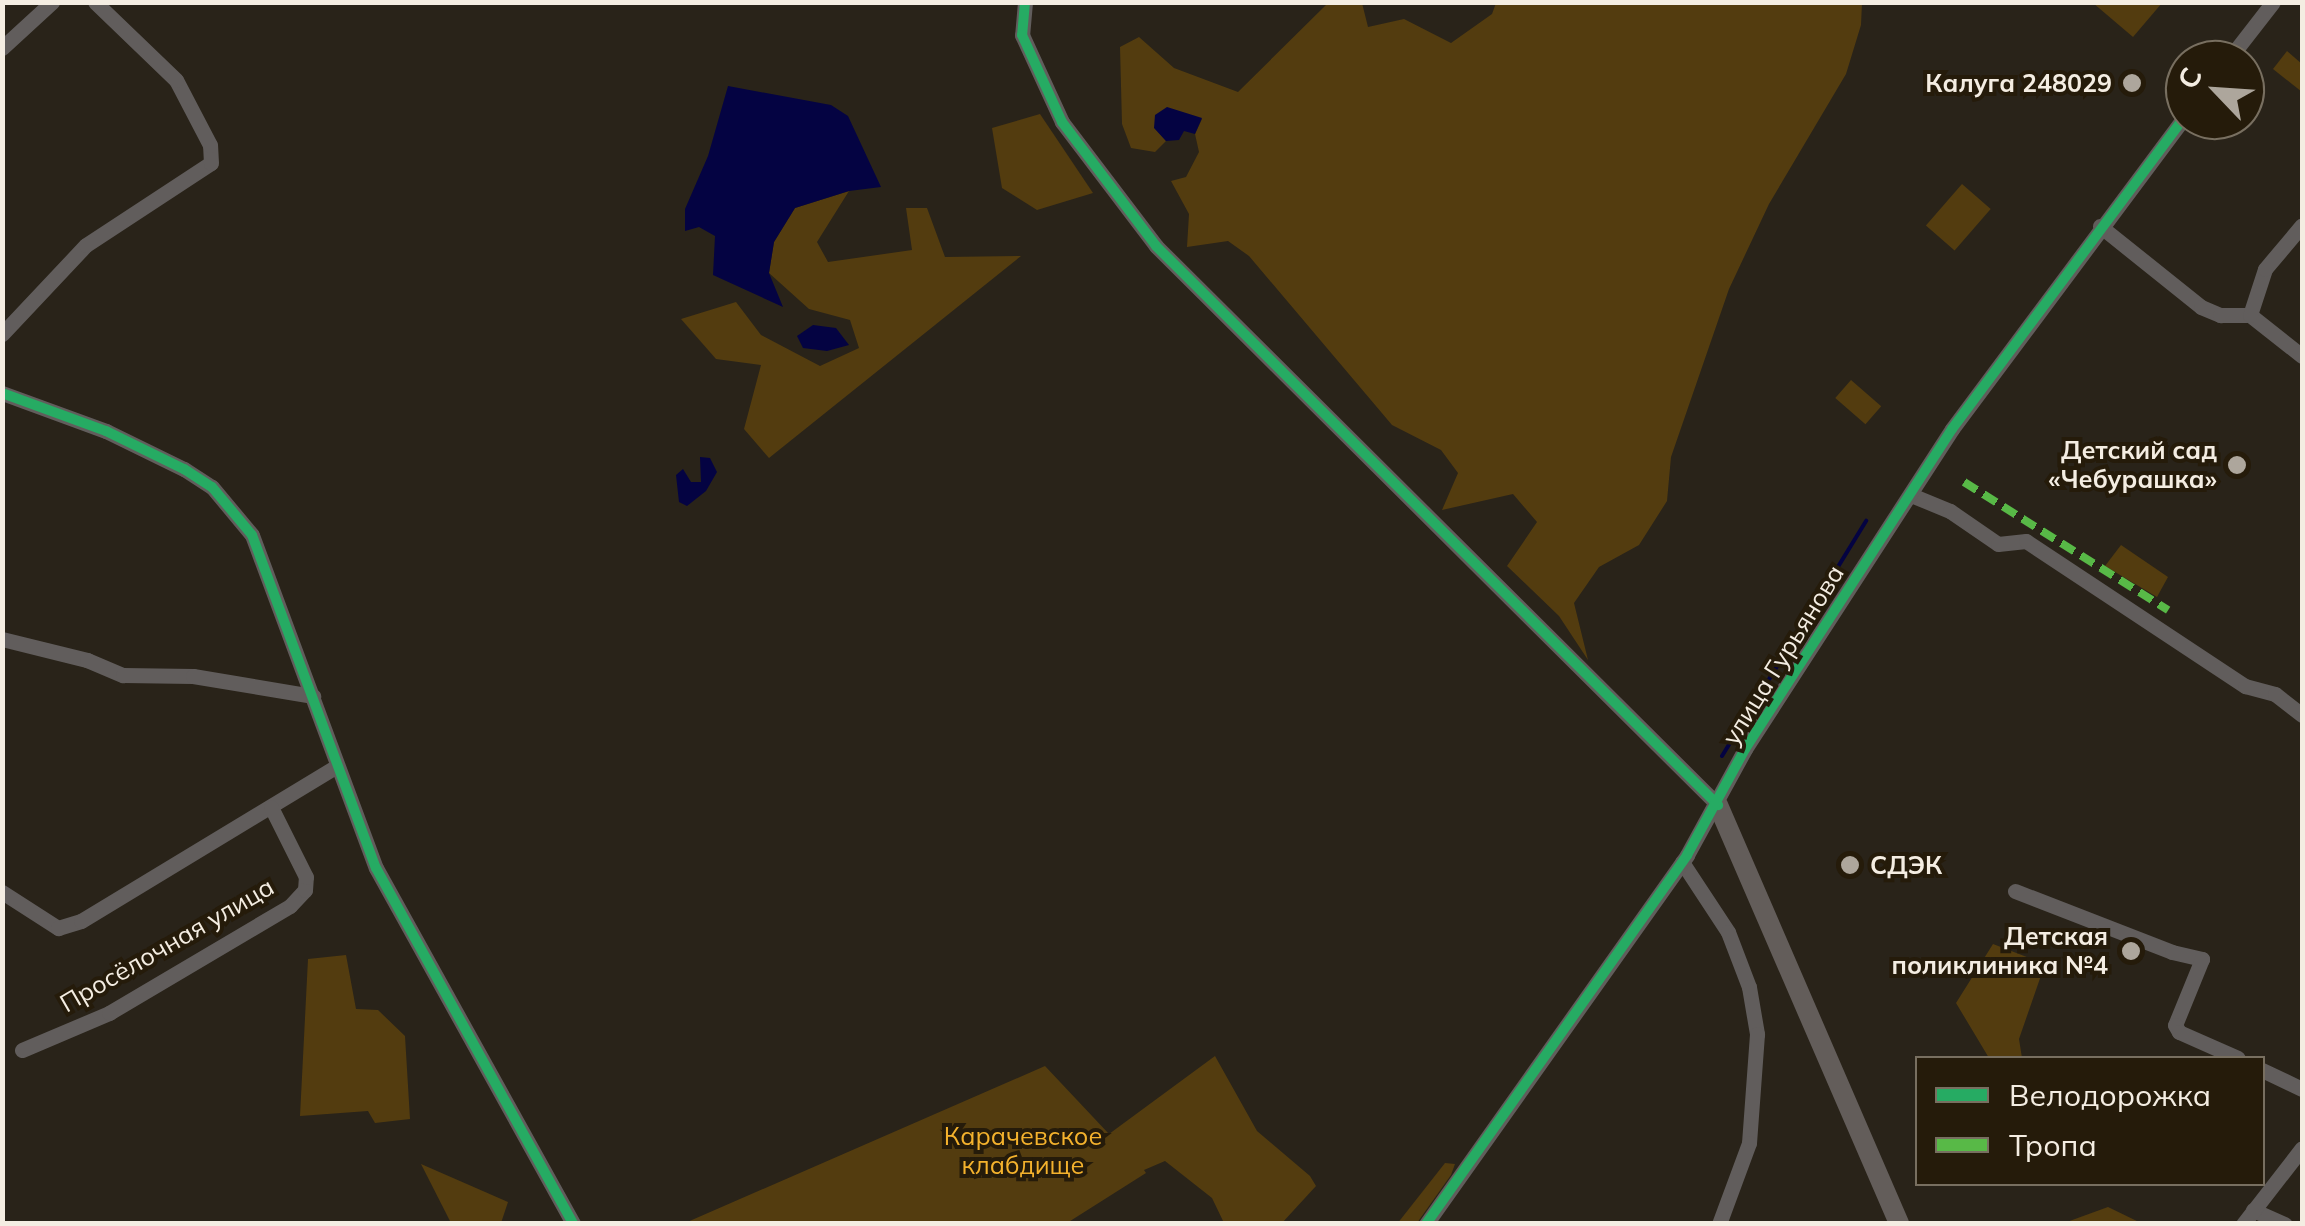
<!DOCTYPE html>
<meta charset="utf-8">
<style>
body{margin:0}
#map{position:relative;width:2305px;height:1226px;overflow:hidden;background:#292319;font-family:Mulish,sans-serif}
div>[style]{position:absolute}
.green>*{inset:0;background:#533c0f;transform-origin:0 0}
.water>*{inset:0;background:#040342}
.stream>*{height:4px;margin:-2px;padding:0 2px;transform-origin:2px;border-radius:2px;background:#040342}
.minor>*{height:15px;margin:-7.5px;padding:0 7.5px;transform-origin:7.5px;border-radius:7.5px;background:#615d5c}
.major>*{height:20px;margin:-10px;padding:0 10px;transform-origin:10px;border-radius:10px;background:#635d5a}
.quiet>*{height:8px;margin-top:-4px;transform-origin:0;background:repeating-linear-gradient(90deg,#58b947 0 15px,transparent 0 23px)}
.cycleway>*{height:10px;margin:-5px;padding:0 5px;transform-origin:5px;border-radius:5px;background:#26ab63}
.dots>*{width:28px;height:28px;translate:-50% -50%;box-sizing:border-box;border:5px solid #251b0a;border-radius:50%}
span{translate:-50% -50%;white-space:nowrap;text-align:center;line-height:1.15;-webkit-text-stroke:8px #251b0a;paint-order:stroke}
.poi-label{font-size:25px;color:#f4ede2;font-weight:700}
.right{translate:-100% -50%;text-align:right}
.left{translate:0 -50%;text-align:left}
.street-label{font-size:25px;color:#f4ede2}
.park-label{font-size:25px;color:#f4b22d}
.frame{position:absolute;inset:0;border:5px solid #f4ede2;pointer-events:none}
.legend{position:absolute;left:1915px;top:1056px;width:350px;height:130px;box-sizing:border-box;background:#251b0a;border:2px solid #786f60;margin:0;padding:12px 18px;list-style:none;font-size:30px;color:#f4ede2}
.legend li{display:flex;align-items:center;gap:20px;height:50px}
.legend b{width:50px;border:2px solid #786f60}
.north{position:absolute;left:2165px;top:40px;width:100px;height:100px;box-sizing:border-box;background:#251b0a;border:2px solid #786f60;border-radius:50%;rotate:295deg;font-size:28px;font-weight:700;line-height:40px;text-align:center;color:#f4ede2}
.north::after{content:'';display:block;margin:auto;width:35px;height:45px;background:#ada69c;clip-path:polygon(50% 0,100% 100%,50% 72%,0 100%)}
</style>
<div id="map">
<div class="green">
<div style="clip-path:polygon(1328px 3px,1362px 3px,1368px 27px,1404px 19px,1451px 43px,1492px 14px,1496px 3px,1862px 3px,1861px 25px,1846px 74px,1769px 204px,1729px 289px,1671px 457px,1667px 501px,1639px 545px,1599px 567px,1574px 603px,1588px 660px,1559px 616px,1507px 566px,1537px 522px,1513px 494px,1442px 510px,1458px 473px,1441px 450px,1392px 425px,1249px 256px,1228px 241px,1187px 247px,1189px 214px,1171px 181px,1186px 177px,1199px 152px,1195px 134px,1202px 119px,1154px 127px,1166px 141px,1155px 152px,1131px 148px,1122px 124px,1120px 47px,1139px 37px,1174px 68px,1238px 92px)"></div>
<div style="clip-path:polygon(2093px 3px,2162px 3px,2133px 37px)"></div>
<div style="clip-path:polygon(2287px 51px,2302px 64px,2302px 92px,2273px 69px)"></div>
<div style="clip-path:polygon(1040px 114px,1093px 193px,1037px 210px,1002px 188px,992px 128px)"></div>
<div style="left:1962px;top:184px;width:38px;height:55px;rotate:41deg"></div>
<div style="clip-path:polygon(849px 191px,817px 242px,828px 262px,912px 250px,906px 208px,927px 208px,945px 257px,1021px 256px,769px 458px,744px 429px,761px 365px,716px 359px,681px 319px,736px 302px,761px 335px,820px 366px,859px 348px,850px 320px,809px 309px,769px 273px,774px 242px,795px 208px)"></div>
<div style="left:1851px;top:380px;width:40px;height:24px;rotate:41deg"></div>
<div style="clip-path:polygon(2121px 545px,2168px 577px,2157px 597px,2105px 566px)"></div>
<div style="clip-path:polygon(1993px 944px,2045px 964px,2019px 1039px,2022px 1058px,1989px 1058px,1956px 1003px)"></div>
<div style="clip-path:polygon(346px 955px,356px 1009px,378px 1010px,405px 1036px,410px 1119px,375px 1123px,368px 1111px,300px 1116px,308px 959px)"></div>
<div style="clip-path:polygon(1215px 1056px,1257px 1131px,1310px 1176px,1316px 1186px,1282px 1223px,1224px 1223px,1212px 1198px,1165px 1161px,1144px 1170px,1146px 1173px,1067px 1223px,685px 1223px,1045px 1066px,1109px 1134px)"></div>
<div style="clip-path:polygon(1445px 1163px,1455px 1164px,1451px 1175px,1417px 1223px,1397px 1224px)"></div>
<div style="clip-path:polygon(421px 1164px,508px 1202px,501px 1223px,451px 1223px)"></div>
<div style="clip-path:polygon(2108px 1207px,2141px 1223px,2064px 1223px)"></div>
</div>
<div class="water">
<div style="clip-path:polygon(728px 86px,831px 105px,848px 116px,881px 187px,849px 191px,795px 208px,774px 242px,769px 273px,783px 307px,713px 275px,715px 236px,699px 227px,685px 231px,685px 209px,708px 156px)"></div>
<div style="clip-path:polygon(1167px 107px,1202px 118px,1195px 134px,1184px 131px,1179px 140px,1166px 141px,1154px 128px,1155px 115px)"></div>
<div style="clip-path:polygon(813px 325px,836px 328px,849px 345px,827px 351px,803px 348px,797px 336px)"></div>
<div style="clip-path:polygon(700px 457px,710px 458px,717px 472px,706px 491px,687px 506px,679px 502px,676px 475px,683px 469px,691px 482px,701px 482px)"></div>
</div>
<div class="stream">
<div style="left:1722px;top:756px;width:276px;rotate:-58.5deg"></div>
</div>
<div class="minor">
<div style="left:1025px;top:2px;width:33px;rotate:95deg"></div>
<div style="left:1022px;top:35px;width:96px;rotate:65.3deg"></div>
<div style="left:1062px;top:122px;width:156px;rotate:52.8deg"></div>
<div style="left:1156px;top:246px;width:793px;rotate:44.85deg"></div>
<div style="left:2px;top:48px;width:68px;rotate:-42.6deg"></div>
<div style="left:2228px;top:60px;width:73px;rotate:-52.2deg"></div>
<div style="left:2100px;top:226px;width:129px;rotate:38.7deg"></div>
<div style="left:2201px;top:307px;width:21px;rotate:23deg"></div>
<div style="left:2220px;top:315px;width:30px"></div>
<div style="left:2250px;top:315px;width:66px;rotate:38.3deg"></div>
<div style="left:2250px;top:315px;width:48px;rotate:-71.9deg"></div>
<div style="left:2265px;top:269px;width:57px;rotate:-49.9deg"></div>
<div style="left:2px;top:334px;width:122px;rotate:-46.7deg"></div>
<div style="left:86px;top:245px;width:149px;rotate:-33.3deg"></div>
<div style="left:211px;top:163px;width:18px;rotate:-93deg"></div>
<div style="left:210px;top:145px;width:73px;rotate:-117.6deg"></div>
<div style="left:176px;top:80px;width:112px;rotate:-136.1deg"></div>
<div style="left:2px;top:393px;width:111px;rotate:20.1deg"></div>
<div style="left:106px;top:431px;width:87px;rotate:26deg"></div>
<div style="left:184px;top:469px;width:33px;rotate:33deg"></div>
<div style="left:212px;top:487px;width:62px;rotate:50.2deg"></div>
<div style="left:252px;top:535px;width:355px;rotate:69.6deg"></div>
<div style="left:376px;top:868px;width:407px;rotate:61deg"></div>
<div style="left:1911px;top:495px;width:42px;rotate:22.3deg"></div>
<div style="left:1950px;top:511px;width:58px;rotate:34.5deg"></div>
<div style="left:1998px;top:544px;width:28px;rotate:-6deg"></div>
<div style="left:2026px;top:541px;width:263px;rotate:33.5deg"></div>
<div style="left:2245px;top:686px;width:31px;rotate:15deg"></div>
<div style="left:2275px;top:694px;width:34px;rotate:38deg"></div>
<div style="left:2px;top:639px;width:88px;rotate:13.9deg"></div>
<div style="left:87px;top:660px;width:39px;rotate:23deg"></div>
<div style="left:123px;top:675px;width:70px;rotate:0.8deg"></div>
<div style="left:193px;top:676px;width:122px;rotate:9.5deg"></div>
<div style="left:1682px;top:862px;width:84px;rotate:56.7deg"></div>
<div style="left:1728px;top:932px;width:59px;rotate:69.1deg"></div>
<div style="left:1749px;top:987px;width:48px;rotate:80.3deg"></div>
<div style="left:1757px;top:1034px;width:109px;rotate:94.2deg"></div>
<div style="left:1749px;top:1143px;width:86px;rotate:110.3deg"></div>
<div style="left:2015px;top:891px;width:168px;rotate:21.2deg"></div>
<div style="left:2172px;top:952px;width:31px;rotate:13deg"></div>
<div style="left:2202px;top:959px;width:71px;rotate:112.2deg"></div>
<div style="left:2175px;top:1025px;width:8px;rotate:60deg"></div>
<div style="left:2179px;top:1032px;width:64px;rotate:23.8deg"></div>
<div style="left:2px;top:892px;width:67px;rotate:32.7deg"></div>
<div style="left:58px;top:928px;width:24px;rotate:-17deg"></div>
<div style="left:81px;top:921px;width:297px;rotate:-31.2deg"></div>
<div style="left:22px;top:1050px;width:95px;rotate:-23deg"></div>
<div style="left:109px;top:1013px;width:210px;rotate:-30.6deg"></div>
<div style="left:290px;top:906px;width:22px;rotate:-47deg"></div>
<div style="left:305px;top:890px;width:13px;rotate:-86deg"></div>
<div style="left:306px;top:877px;width:78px;rotate:-116.6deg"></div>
<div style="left:2262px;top:1070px;width:44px;rotate:25.4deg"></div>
<div style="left:2253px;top:1210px;width:35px;rotate:24deg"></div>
<div style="left:1426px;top:1224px;width:452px;rotate:-54.7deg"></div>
<div style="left:1687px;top:855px;width:121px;rotate:-61.3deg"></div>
<div style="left:1745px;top:749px;width:381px;rotate:-57.1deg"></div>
<div style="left:1952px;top:429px;width:390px;rotate:-53.3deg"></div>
<div style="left:2243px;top:1224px;width:96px;rotate:-52.2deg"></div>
</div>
<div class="major">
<div style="left:1718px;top:805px;width:456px;rotate:66.6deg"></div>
</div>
<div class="quiet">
<div style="left:1964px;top:482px;width:241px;rotate:32.1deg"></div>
</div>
<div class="cycleway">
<div style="left:1025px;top:2px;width:33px;rotate:95deg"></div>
<div style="left:1022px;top:35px;width:96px;rotate:65.3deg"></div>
<div style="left:1062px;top:122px;width:156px;rotate:52.8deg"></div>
<div style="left:1156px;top:246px;width:793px;rotate:44.85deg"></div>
<div style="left:2px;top:393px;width:111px;rotate:20.1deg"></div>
<div style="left:106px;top:431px;width:87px;rotate:26deg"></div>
<div style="left:184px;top:469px;width:33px;rotate:33deg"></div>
<div style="left:212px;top:487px;width:62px;rotate:50.2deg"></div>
<div style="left:252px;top:535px;width:355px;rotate:69.6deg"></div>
<div style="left:376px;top:868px;width:407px;rotate:61deg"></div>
<div style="left:1426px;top:1224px;width:452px;rotate:-54.7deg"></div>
<div style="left:1687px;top:855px;width:121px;rotate:-61.3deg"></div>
<div style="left:1745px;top:749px;width:381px;rotate:-57.1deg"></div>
<div style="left:1952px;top:429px;width:390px;rotate:-53.3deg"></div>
</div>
<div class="dots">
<div style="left:2132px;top:83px;background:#ada69c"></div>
<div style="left:2237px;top:465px;background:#ada69c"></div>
<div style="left:1850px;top:865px;background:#ada69c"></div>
<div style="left:2131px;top:951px;background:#ada69c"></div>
</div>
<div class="poi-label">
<span class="right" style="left:2112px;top:83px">Калуга 248029</span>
<span class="right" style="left:2217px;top:465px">Детский сад<br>«Чебурашка»</span>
<span class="left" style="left:1870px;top:865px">СДЭК</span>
<span class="right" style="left:2108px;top:951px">Детская<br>поликлиника №4</span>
</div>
<div class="street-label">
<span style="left:1783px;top:655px;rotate:-58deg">улица Гурьянова</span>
<span style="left:167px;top:945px;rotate:-30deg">Просёлочная улица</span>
</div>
<div class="park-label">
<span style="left:1023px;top:1151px">Карачевское<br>клабдище</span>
</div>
<div class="frame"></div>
<ul class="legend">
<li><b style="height:12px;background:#26ab63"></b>Велодорожка</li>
<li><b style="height:12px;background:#58b947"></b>Тропа</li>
</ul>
<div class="north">С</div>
</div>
